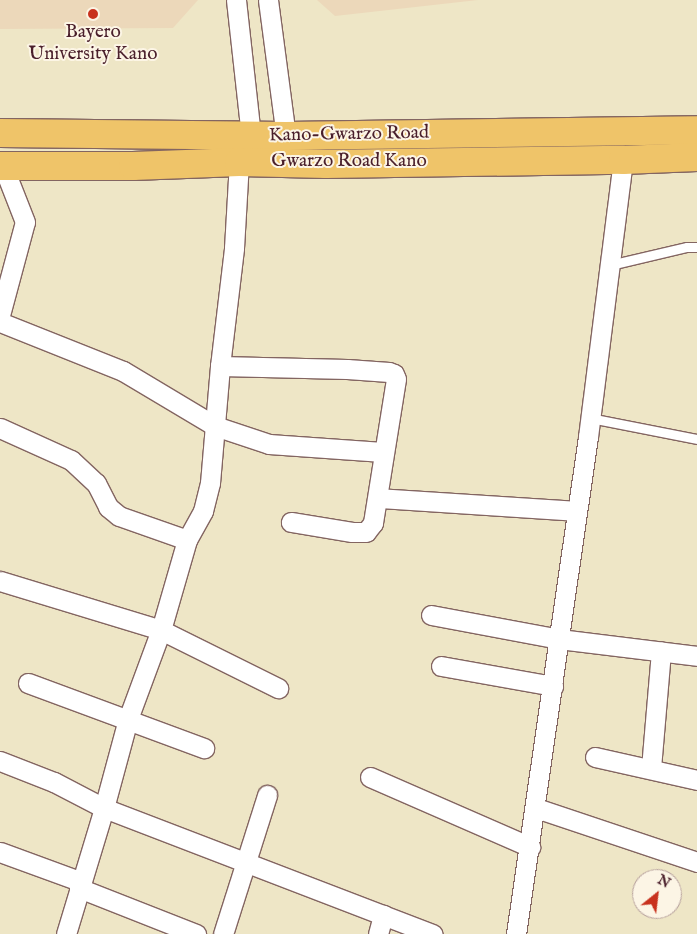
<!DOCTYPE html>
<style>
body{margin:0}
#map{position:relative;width:697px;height:934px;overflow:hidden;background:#eee6c6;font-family:"IM FELL English",serif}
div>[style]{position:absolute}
.built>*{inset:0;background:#ecd8ba}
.roads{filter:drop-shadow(1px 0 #836561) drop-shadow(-1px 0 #836561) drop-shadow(0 1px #836561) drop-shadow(0 -1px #836561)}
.lane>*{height:9px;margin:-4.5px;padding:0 4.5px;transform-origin:4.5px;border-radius:4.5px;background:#fff}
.street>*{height:19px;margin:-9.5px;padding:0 9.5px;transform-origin:9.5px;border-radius:9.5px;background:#fff}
.primary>*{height:28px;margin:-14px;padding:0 14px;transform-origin:14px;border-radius:14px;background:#efc469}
.dots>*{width:14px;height:14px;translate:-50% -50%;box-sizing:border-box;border:2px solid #fcf5e5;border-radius:50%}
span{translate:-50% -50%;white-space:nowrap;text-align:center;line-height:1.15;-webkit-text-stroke:4px #fcf5e5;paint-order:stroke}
.poi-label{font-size:19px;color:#4a1f2b}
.street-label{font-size:19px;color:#4a1f2b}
.north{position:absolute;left:632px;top:869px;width:50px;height:50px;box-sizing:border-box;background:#fcf5e5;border:1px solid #b59f9b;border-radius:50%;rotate:29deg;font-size:14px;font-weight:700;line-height:20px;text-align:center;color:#4a1f2b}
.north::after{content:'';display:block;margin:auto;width:18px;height:22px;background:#c8321e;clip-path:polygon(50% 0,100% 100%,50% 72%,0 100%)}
</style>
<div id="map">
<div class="built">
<div style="clip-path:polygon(0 0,198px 0,173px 28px,0 29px)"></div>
<div style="clip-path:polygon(317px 0,478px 0,335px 16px)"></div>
</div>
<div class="roads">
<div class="lane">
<div style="left:610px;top:265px;width:79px;rotate:-13.2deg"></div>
<div style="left:687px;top:247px;width:10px"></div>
<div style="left:590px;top:418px;width:109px;rotate:11.1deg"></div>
</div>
<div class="street">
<div style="left:236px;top:0;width:137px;rotate:83.7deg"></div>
<div style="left:268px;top:0;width:137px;rotate:82.5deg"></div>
<div style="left:0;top:315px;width:96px;rotate:-75deg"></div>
<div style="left:25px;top:222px;width:60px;rotate:-111.4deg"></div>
<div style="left:0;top:322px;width:132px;rotate:21.7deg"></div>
<div style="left:123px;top:371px;width:107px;rotate:30.9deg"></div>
<div style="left:215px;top:426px;width:57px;rotate:18.4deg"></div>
<div style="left:269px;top:444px;width:114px;rotate:4deg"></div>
<div style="left:220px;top:366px;width:127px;rotate:1.4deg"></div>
<div style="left:347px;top:369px;width:42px;rotate:4.1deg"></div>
<div style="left:389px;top:372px;width:5px;rotate:22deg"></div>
<div style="left:394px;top:374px;width:5px;rotate:68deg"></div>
<div style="left:396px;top:379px;width:146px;rotate:99.1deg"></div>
<div style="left:373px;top:523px;width:11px;rotate:128deg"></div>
<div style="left:366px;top:532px;width:14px;rotate:180deg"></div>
<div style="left:352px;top:532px;width:62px;rotate:-170.7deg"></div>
<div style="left:0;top:428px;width:78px;rotate:24.3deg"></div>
<div style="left:71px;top:460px;width:34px;rotate:43deg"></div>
<div style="left:96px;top:483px;width:27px;rotate:63deg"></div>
<div style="left:108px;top:507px;width:14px;rotate:39deg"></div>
<div style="left:119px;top:516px;width:72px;rotate:19.4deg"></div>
<div style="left:378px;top:498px;width:199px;rotate:3.7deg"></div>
<div style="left:0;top:581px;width:168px;rotate:16.9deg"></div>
<div style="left:161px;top:630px;width:131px;rotate:26.4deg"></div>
<div style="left:431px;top:615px;width:130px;rotate:10.6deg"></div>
<div style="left:559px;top:639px;width:139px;rotate:7deg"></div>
<div style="left:441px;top:666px;width:114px;rotate:10.1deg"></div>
<div style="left:28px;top:683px;width:188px;rotate:20.3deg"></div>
<div style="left:595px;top:757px;width:105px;rotate:12.7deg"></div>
<div style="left:0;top:761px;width:58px;rotate:21.3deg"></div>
<div style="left:54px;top:782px;width:56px;rotate:27.5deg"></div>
<div style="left:104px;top:808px;width:352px;rotate:21deg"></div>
<div style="left:651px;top:768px;width:117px;rotate:-85.1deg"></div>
<div style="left:370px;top:777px;width:175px;rotate:23.6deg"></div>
<div style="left:536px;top:808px;width:170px;rotate:18.5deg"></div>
<div style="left:0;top:852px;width:87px;rotate:20.1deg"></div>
<div style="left:79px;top:888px;width:126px;rotate:21.5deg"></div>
<div style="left:66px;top:934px;width:132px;rotate:-73.2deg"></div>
<div style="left:104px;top:808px;width:92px;rotate:-74.9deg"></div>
<div style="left:128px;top:719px;width:95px;rotate:-69.7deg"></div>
<div style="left:161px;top:630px;width:94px;rotate:-73.9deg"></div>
<div style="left:187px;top:540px;width:33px;rotate:-61deg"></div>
<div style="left:203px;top:511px;width:29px;rotate:-76deg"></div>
<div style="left:210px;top:483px;width:117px;rotate:-85.1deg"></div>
<div style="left:220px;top:366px;width:119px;rotate:-83.2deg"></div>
<div style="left:234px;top:248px;width:86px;rotate:-86.7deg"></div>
<div style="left:223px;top:934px;width:146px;rotate:-72.4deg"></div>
<div style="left:378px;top:934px;width:20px;rotate:-75deg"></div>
<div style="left:516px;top:934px;width:502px;rotate:-81.76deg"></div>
<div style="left:588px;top:437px;width:279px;rotate:-82.8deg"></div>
</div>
<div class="primary">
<div style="left:0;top:133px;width:286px;rotate:0.6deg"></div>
<div style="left:286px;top:136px;width:411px;rotate:-0.8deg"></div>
<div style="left:0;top:166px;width:133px"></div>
<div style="left:133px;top:166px;width:106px;rotate:-2.2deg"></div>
<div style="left:239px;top:162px;width:87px;rotate:1.3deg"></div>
<div style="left:326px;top:164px;width:297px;rotate:-0.8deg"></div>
<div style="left:623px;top:160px;width:74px;rotate:-2.3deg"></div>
</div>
</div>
<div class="dots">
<div style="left:93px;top:14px;background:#c8321e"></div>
</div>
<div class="poi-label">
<span style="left:93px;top:44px">Bayero<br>University Kano</span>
</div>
<div class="street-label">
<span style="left:349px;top:135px;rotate:-1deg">Kano-Gwarzo Road</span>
<span style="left:349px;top:162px">Gwarzo Road Kano</span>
</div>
<div class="north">N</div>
</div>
